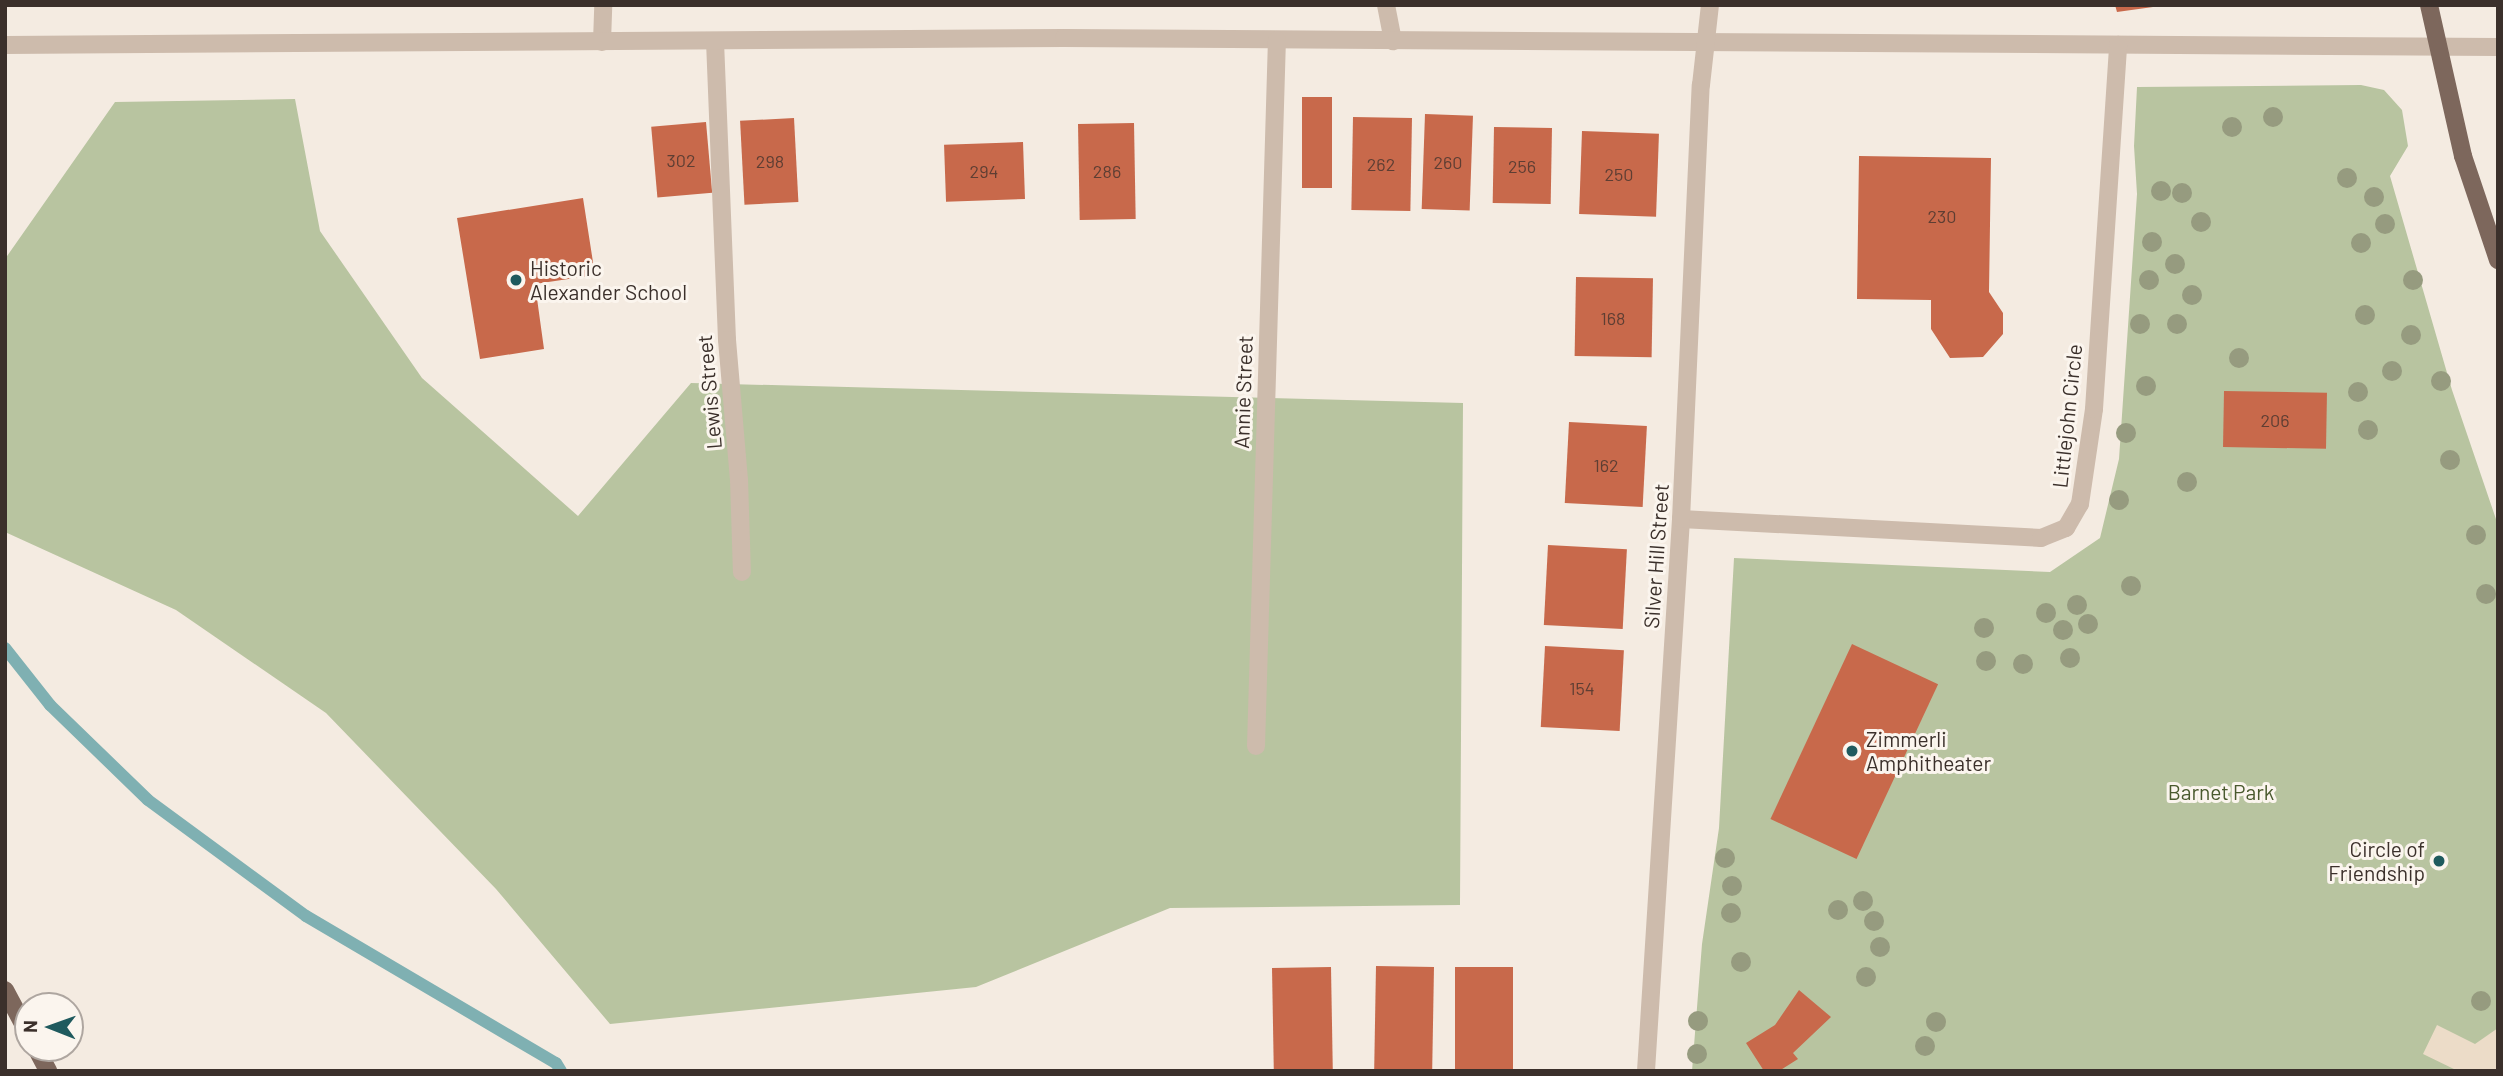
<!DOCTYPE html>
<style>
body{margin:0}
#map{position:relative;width:2503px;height:1076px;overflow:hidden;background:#f4ebe1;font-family:Barlow,sans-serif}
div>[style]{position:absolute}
.green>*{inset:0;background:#b8c4a0}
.plaza>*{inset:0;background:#ecdcc8}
.stream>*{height:12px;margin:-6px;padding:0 6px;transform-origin:6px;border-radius:6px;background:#7fb0b2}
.building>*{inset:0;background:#c8694b;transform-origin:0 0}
.minor>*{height:18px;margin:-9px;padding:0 9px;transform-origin:9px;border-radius:9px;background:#cdbbac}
.major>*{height:18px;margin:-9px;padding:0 9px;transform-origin:9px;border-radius:9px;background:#7d675c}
.trees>*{width:20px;height:20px;margin:-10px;border-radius:50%;background:#969b7f}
.dots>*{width:19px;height:19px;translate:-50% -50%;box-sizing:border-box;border:4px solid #fbf5ee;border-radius:50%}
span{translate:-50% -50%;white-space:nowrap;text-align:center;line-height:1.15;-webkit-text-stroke:6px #fbf5ee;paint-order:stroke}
.number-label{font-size:18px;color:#5e3e33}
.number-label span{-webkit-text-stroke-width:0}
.poi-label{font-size:21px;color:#3b302b}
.left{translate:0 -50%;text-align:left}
.right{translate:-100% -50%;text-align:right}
.street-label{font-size:21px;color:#3b302b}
.park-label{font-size:21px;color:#4a5a2e}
.frame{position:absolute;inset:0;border:7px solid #3b302b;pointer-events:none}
.north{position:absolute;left:14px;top:992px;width:70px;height:70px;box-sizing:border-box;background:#fbf5ee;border:2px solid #aea6a0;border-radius:50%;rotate:271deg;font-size:19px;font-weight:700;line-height:28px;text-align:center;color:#3b302b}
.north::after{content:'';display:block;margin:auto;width:24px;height:32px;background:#1f5a5e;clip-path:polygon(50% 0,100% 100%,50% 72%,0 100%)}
</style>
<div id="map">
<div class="green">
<div style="clip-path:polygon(2361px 85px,2384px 90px,2402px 110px,2408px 146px,2390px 176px,2452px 390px,2498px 525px,2498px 1071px,1692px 1071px,1702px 944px,1719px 828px,1734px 558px,2050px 572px,2100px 538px,2119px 459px,2137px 194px,2134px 146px,2137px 87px)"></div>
<div style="clip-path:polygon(295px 99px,320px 231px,422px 378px,578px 516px,691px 383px,1463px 403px,1460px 905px,1170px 908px,976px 987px,610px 1024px,496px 889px,326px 713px,176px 610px,5px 532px,5px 259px,115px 102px)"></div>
</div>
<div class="plaza">
<div style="clip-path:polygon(2437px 1025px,2475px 1044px,2498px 1028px,2498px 1071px,2458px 1071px,2423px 1054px)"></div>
</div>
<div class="stream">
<div style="left:5px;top:648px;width:73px;rotate:51.7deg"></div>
<div style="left:50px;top:705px;width:136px;rotate:44.1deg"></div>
<div style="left:148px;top:800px;width:196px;rotate:36.3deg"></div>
<div style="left:306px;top:916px;width:290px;rotate:30.5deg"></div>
<div style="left:556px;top:1063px;width:9px;rotate:58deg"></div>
</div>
<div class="building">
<div style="clip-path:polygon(2115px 5px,2153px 5px,2153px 7px,2117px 12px)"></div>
<div style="left:1302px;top:97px;width:30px;height:91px"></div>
<div style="left:1425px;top:114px;width:48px;height:95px;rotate:2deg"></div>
<div style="left:1353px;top:117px;width:59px;height:93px;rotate:1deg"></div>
<div style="left:794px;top:118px;width:84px;height:54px;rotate:87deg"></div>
<div style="left:706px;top:122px;width:71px;height:55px;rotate:85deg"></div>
<div style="left:1134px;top:123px;width:96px;height:56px;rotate:89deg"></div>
<div style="left:1494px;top:127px;width:58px;height:76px;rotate:1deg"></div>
<div style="left:1582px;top:131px;width:77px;height:83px;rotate:2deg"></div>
<div style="left:1023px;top:142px;width:57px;height:79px;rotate:88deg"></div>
<div style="clip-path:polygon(1859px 156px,1991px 158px,1989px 292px,2003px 313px,2003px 334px,1983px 357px,1950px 358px,1931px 329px,1931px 300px,1857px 299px)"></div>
<div style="clip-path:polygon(583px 198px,595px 275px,535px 284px,544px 349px,480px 359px,457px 218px)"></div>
<div style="left:1576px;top:277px;width:77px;height:79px;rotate:1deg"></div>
<div style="left:2224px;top:391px;width:103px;height:56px;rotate:1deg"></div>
<div style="left:1569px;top:422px;width:78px;height:81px;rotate:3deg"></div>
<div style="left:1548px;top:545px;width:79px;height:80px;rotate:3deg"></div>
<div style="left:1852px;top:644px;width:95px;height:193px;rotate:25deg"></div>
<div style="left:1545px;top:646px;width:79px;height:81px;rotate:3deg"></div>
<div style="left:1376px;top:966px;width:58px;height:105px;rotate:1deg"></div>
<div style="left:1331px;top:967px;width:104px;height:59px;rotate:89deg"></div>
<div style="left:1455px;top:967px;width:58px;height:104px"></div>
<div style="clip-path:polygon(1799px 990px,1831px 1017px,1793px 1053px,1798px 1059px,1779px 1071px,1764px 1071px,1746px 1043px,1775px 1025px)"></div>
</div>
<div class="minor">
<div style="left:1386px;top:5px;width:37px;rotate:79deg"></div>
<div style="left:715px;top:41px;width:299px;rotate:87.7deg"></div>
<div style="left:727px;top:340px;width:140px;rotate:85.1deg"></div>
<div style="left:739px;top:479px;width:93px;rotate:88.2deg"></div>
<div style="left:602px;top:42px;width:37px;rotate:-88deg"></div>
<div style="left:5px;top:45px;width:1059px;rotate:-0.38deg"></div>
<div style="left:1064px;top:38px;width:1434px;rotate:0.36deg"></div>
<div style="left:1681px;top:519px;width:361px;rotate:3deg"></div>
<div style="left:2041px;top:538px;width:27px;rotate:-22deg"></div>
<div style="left:2066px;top:528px;width:28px;rotate:-60deg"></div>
<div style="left:2080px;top:504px;width:96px;rotate:-81.6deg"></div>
<div style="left:2094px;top:409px;width:365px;rotate:-86.2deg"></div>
<div style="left:1256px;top:746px;width:706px;rotate:-88.3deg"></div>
<div style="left:1646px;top:1071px;width:553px;rotate:-86.37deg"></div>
<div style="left:1681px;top:519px;width:434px;rotate:-87.4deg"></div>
<div style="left:1701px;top:85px;width:81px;rotate:-83.6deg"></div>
</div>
<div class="major">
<div style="left:2429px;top:5px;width:155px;rotate:77.3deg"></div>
<div style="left:2463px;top:156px;width:110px;rotate:71.4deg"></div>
<div style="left:5px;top:990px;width:49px;rotate:61.9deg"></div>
<div style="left:36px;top:1048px;width:26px;rotate:62deg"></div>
</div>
<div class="trees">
<div style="left:2273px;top:117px"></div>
<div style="left:2232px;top:127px"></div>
<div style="left:2347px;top:178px"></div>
<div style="left:2161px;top:191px"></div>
<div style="left:2182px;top:193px"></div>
<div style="left:2374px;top:197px"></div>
<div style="left:2201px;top:222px"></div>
<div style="left:2385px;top:224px"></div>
<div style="left:2152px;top:242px"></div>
<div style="left:2361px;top:243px"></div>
<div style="left:2175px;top:264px"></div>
<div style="left:2149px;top:280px"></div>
<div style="left:2413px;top:280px"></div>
<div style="left:2192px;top:295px"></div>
<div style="left:2365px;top:315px"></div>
<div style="left:2140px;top:324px"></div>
<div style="left:2177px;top:324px"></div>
<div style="left:2411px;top:335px"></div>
<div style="left:2239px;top:358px"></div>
<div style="left:2392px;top:371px"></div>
<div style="left:2441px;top:381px"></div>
<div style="left:2146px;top:386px"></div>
<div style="left:2358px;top:392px"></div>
<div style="left:2368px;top:430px"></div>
<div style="left:2126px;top:433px"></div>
<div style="left:2450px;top:460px"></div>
<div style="left:2187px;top:482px"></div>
<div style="left:2119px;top:500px"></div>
<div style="left:2476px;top:535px"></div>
<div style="left:2131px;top:586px"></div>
<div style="left:2486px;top:594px"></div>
<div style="left:2077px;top:605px"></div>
<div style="left:2046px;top:613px"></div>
<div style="left:2088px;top:624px"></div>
<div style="left:1984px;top:628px"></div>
<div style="left:2063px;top:630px"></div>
<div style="left:2070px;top:658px"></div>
<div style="left:1986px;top:661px"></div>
<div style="left:2023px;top:664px"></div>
<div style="left:1725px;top:858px"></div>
<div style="left:1732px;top:886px"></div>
<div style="left:1863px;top:901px"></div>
<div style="left:1838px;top:910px"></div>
<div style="left:1731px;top:913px"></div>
<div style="left:1874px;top:921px"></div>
<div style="left:1880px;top:947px"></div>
<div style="left:1741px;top:962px"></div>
<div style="left:1866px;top:977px"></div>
<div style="left:2481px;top:1001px"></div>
<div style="left:1698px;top:1021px"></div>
<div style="left:1936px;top:1022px"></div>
<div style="left:1925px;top:1046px"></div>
<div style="left:1697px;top:1054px"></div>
</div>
<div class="dots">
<div style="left:516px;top:280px;background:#1f5a5e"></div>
<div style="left:1852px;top:751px;background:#1f5a5e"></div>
<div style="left:2439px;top:861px;background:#1f5a5e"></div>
</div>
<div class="number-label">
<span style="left:681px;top:160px">302</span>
<span style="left:770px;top:161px">298</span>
<span style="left:1448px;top:162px">260</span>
<span style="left:1381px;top:164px">262</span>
<span style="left:1522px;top:166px">256</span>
<span style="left:984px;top:171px">294</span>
<span style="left:1107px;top:171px">286</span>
<span style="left:1619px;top:174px">250</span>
<span style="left:1942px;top:216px">230</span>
<span style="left:1613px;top:318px">168</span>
<span style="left:2275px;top:420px">206</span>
<span style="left:1606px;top:465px">162</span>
<span style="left:1582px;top:688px">154</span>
</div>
<div class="poi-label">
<span class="left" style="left:530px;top:280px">Historic<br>Alexander School</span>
<span class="left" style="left:1866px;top:751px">Zimmerli<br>Amphitheater</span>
<span class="right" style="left:2425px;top:861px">Circle of<br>Friendship</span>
</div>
<div class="street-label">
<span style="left:709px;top:392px;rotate:-95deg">Lewis Street</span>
<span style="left:1243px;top:392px;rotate:-88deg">Annie Street</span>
<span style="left:2067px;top:416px;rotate:-84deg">Littlejohn Circle</span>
<span style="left:1656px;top:556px;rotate:-86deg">Silver Hill Street</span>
</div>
<div class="park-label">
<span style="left:2221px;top:792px">Barnet Park</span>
</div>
<div class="frame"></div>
<div class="north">N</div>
</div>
